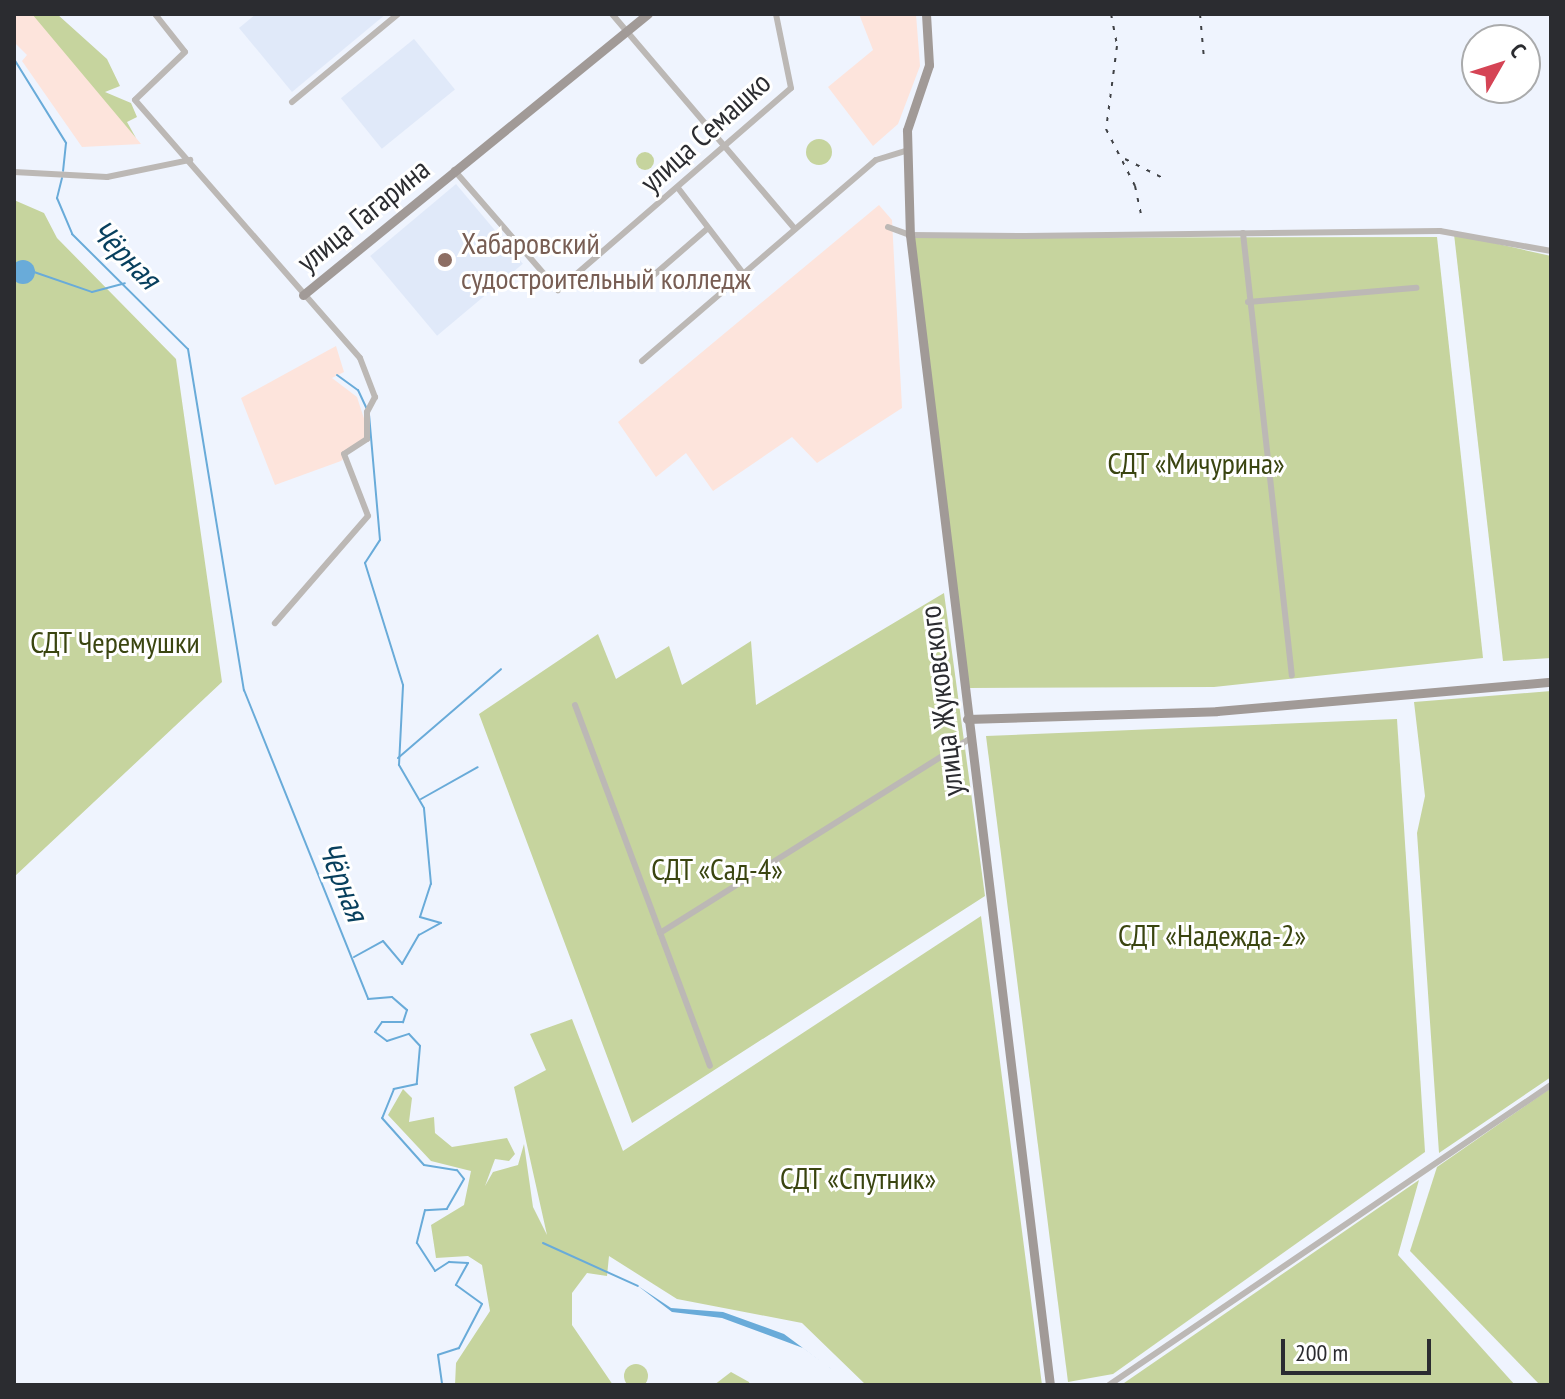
<!DOCTYPE html>
<meta charset="utf-8">
<style>
body{margin:0}
#map{position:relative;width:1565px;height:1399px;overflow:hidden;background:#eff4fe;font-family:"PT Sans Narrow",sans-serif}
div>[style]{position:absolute}
.industrial>*{inset:0;background:#fde4dc}
.built>*{inset:0;background:#e0e9f9;transform-origin:0 0}
.green>*{inset:0;background:#c6d49e}
.round{border-radius:50%}
.water>*{inset:0;background:#69abd9}
.stream>*{height:2px;margin:-1px;padding:0 1px;transform-origin:1px;border-radius:1px;background:#69abd9}
.street>*{height:6px;margin:-3px;padding:0 3px;transform-origin:3px;border-radius:3px;background:#bcb8b5}
.secondary>*{height:9px;margin:-4.5px;padding:0 4.5px;transform-origin:4.5px;border-radius:4.5px;background:#a19a97}
.rail>*{height:2px;margin-top:-1px;transform-origin:0;background:repeating-linear-gradient(90deg,#3f4145 0 4px,transparent 0 12px)}
.dots>*{width:22px;height:22px;translate:-50% -50%;box-sizing:border-box;border:4px solid #fff;border-radius:50%}
span{translate:-50% -50%;white-space:nowrap;text-align:center;line-height:1.15;-webkit-text-stroke:6px #fff;paint-order:stroke}
.street-label{font-size:30px;color:#2b2c30}
.education-label{font-size:30px;color:#785e54}
.left{translate:0 -50%;text-align:left}
.park-label{font-size:30px;color:#3a4510}
.water-label{font-size:32px;color:#073f5d;font-style:italic}
.frame{position:absolute;inset:0;border:16px solid #2b2c30;pointer-events:none}
.north{position:absolute;left:1461px;top:24px;width:80px;height:80px;box-sizing:border-box;background:#fff;border:2px solid #aaabac;border-radius:50%;rotate:51deg;font-size:22px;font-weight:700;line-height:32px;text-align:center;color:#2b2c30}
.north::after{content:'';display:block;margin:auto;width:28px;height:36px;background:#d54455;clip-path:polygon(50% 0,100% 100%,50% 72%,0 100%)}
.scale{position:absolute;left:1281px;top:1339px;width:150px;height:36px;box-sizing:border-box;border:4px solid #2b2c30;border-top:0;padding-left:10px;font-size:24px;line-height:28px;white-space:nowrap;color:#2b2c30;-webkit-text-stroke:6px #fff;paint-order:stroke}
</style>
<div id="map">
<div class="industrial">
<div style="clip-path:polygon(14px 14px,32px 14px,54px 36px,141px 144px,82px 147px,22px 61px,27px 55px,14px 42px)"></div>
<div style="clip-path:polygon(859px 14px,916px 14px,920px 66px,898px 124px,873px 146px,828px 87px,873px 50px)"></div>
<div style="clip-path:polygon(879px 205px,892px 220px,902px 408px,817px 463px,792px 437px,713px 491px,686px 453px,656px 477px,618px 422px)"></div>
<div style="clip-path:polygon(336px 346px,344px 372px,332px 378px,357px 397px,369px 434px,341px 461px,275px 485px,241px 398px)"></div>
</div>
<div class="built">
<div style="clip-path:polygon(256px 14px,386px 14px,292px 92px,239px 28px)"></div>
<div style="left:414px;top:39px;width:65px;height:94px;rotate:51deg"></div>
<div style="left:456px;top:184px;width:104px;height:112px;rotate:50deg"></div>
</div>
<div class="green">
<div style="clip-path:polygon(32px 14px,57px 14px,107px 59px,120px 86px,105px 92px,131px 103px,137px 117px,127px 122px,136px 138px)"></div>
<div class="round" style="left:806px;top:139px;width:26px;height:26px"></div>
<div class="round" style="left:636px;top:152px;width:18px;height:18px"></div>
<div style="clip-path:polygon(14px 200px,44px 213px,57px 238px,176px 359px,222px 682px,14px 877px)"></div>
<div style="clip-path:polygon(1454px 234px,1551px 256px,1551px 658px,1503px 661px)"></div>
<div style="clip-path:polygon(1437px 237px,1483px 658px,1214px 687px,968px 688px,912px 238px)"></div>
<div style="clip-path:polygon(944px 593px,985px 896px,632px 1123px,479px 714px,598px 634px,616px 679px,669px 646px,682px 685px,751px 641px,756px 705px)"></div>
<div style="clip-path:polygon(1551px 691px,1551px 1077px,1439px 1153px,1417px 833px,1425px 796px,1414px 702px)"></div>
<div style="clip-path:polygon(1397px 719px,1425px 1152px,1113px 1374px,1068px 1382px,986px 736px)"></div>
<div style="clip-path:polygon(981px 916px,1042px 1385px,866px 1385px,802px 1323px,677px 1299px,609px 1256px,607px 1276px,587px 1273px,572px 1293px,572px 1325px,613px 1385px,455px 1385px,456px 1363px,490px 1311px,482px 1265px,468px 1256px,436px 1258px,431px 1225px,464px 1205px,471px 1171px,431px 1161px,388px 1115px,403px 1089px,412px 1098px,409px 1122px,434px 1117px,435px 1133px,452px 1147px,507px 1138px,515px 1154px,509px 1161px,495px 1159px,485px 1186px,493px 1172px,518px 1165px,524px 1144px,533px 1207px,547px 1235px,514px 1087px,546px 1070px,530px 1034px,572px 1019px,623px 1151px)"></div>
<div style="clip-path:polygon(1551px 1088px,1551px 1385px,1540px 1385px,1410px 1251px,1437px 1167px)"></div>
<div style="clip-path:polygon(1419px 1180px,1398px 1255px,1515px 1385px,1124px 1383px)"></div>
<div class="round" style="left:624px;top:1364px;width:24px;height:24px"></div>
<div style="clip-path:polygon(731px 1372px,749px 1382px,750px 1385px,714px 1385px)"></div>
</div>
<div class="water">
<div class="round" style="left:11px;top:260px;width:24px;height:24px"></div>
<div style="clip-path:polygon(638px 1286px,671px 1308px,723px 1312px,784px 1334px,853px 1385px,803px 1348px,722px 1318px,672px 1312px)"></div>
</div>
<div class="stream">
<div style="left:14px;top:59px;width:99px;rotate:58.2deg"></div>
<div style="left:66px;top:143px;width:28px;rotate:96deg"></div>
<div style="left:62px;top:178px;width:21px;rotate:104deg"></div>
<div style="left:57px;top:198px;width:39px;rotate:67deg"></div>
<div style="left:72px;top:234px;width:163px;rotate:44.8deg"></div>
<div style="left:188px;top:349px;width:346px;rotate:80.7deg"></div>
<div style="left:244px;top:690px;width:333px;rotate:68.1deg"></div>
<div style="left:368px;top:999px;width:24px;rotate:-5deg"></div>
<div style="left:392px;top:997px;width:20px;rotate:41deg"></div>
<div style="left:407px;top:1010px;width:13px;rotate:108deg"></div>
<div style="left:403px;top:1022px;width:21px;rotate:180deg"></div>
<div style="left:382px;top:1022px;width:12px;rotate:125deg"></div>
<div style="left:375px;top:1032px;width:15px;rotate:37deg"></div>
<div style="left:387px;top:1041px;width:23px;rotate:-18deg"></div>
<div style="left:409px;top:1034px;width:16px;rotate:47deg"></div>
<div style="left:420px;top:1046px;width:38px;rotate:95deg"></div>
<div style="left:417px;top:1084px;width:24px;rotate:168deg"></div>
<div style="left:394px;top:1089px;width:31px;rotate:112deg"></div>
<div style="left:382px;top:1118px;width:63px;rotate:48.2deg"></div>
<div style="left:424px;top:1165px;width:33px;rotate:9deg"></div>
<div style="left:457px;top:1170px;width:11px;rotate:52deg"></div>
<div style="left:464px;top:1179px;width:34px;rotate:120deg"></div>
<div style="left:447px;top:1209px;width:22px;rotate:177deg"></div>
<div style="left:425px;top:1210px;width:34px;rotate:104deg"></div>
<div style="left:417px;top:1243px;width:33px;rotate:57deg"></div>
<div style="left:435px;top:1271px;width:17px;rotate:-33deg"></div>
<div style="left:449px;top:1262px;width:19px;rotate:3deg"></div>
<div style="left:468px;top:1263px;width:25px;rotate:119deg"></div>
<div style="left:456px;top:1285px;width:32px;rotate:36deg"></div>
<div style="left:482px;top:1304px;width:50px;rotate:117.6deg"></div>
<div style="left:459px;top:1348px;width:22px;rotate:162deg"></div>
<div style="left:438px;top:1355px;width:30px;rotate:82deg"></div>
<div style="left:34px;top:272px;width:61px;rotate:19deg"></div>
<div style="left:92px;top:292px;width:34px;rotate:-15deg"></div>
<div style="left:337px;top:375px;width:26px;rotate:36deg"></div>
<div style="left:358px;top:390px;width:21px;rotate:65deg"></div>
<div style="left:398px;top:758px;width:136px;rotate:-40.8deg"></div>
<div style="left:421px;top:799px;width:65px;rotate:-29.3deg"></div>
<div style="left:354px;top:957px;width:33px;rotate:-29deg"></div>
<div style="left:383px;top:941px;width:30px;rotate:50deg"></div>
<div style="left:402px;top:964px;width:34px;rotate:-60deg"></div>
<div style="left:419px;top:935px;width:25px;rotate:-29deg"></div>
<div style="left:441px;top:923px;width:22px;rotate:-164deg"></div>
<div style="left:420px;top:917px;width:35px;rotate:-72deg"></div>
<div style="left:431px;top:884px;width:76px;rotate:-95.3deg"></div>
<div style="left:424px;top:808px;width:50px;rotate:-120.2deg"></div>
<div style="left:399px;top:765px;width:80px;rotate:-87.1deg"></div>
<div style="left:403px;top:685px;width:128px;rotate:-107.3deg"></div>
<div style="left:365px;top:563px;width:27px;rotate:-57deg"></div>
<div style="left:380px;top:540px;width:125px;rotate:-95deg"></div>
<div style="left:543px;top:1243px;width:104px;rotate:24.4deg"></div>
</div>
<div class="street">
<div style="left:155px;top:14px;width:48px;rotate:51.7deg"></div>
<div style="left:185px;top:52px;width:69px;rotate:136.2deg"></div>
<div style="left:135px;top:100px;width:342px;rotate:48.9deg"></div>
<div style="left:360px;top:358px;width:42px;rotate:69deg"></div>
<div style="left:375px;top:397px;width:17px;rotate:118deg"></div>
<div style="left:367px;top:412px;width:27px;rotate:90deg"></div>
<div style="left:367px;top:439px;width:27px;rotate:147deg"></div>
<div style="left:344px;top:454px;width:66px;rotate:68.8deg"></div>
<div style="left:368px;top:516px;width:142px;rotate:131deg"></div>
<div style="left:612px;top:14px;width:282px;rotate:49.6deg"></div>
<div style="left:292px;top:102px;width:138px;rotate:-39.7deg"></div>
<div style="left:454px;top:170px;width:159px;rotate:49.1deg"></div>
<div style="left:558px;top:290px;width:308px;rotate:-40.9deg"></div>
<div style="left:791px;top:88px;width:76px;rotate:-101.5deg"></div>
<div style="left:14px;top:172px;width:93px;rotate:3.1deg"></div>
<div style="left:107px;top:177px;width:85px;rotate:-11.6deg"></div>
<div style="left:678px;top:188px;width:107px;rotate:52.6deg"></div>
<div style="left:888px;top:227px;width:23px;rotate:20deg"></div>
<div style="left:910px;top:235px;width:115px;rotate:0.5deg"></div>
<div style="left:1025px;top:236px;width:415px;rotate:-0.7deg"></div>
<div style="left:1440px;top:231px;width:113px;rotate:10.2deg"></div>
<div style="left:1243px;top:233px;width:445px;rotate:83.7deg"></div>
<div style="left:640px;top:287px;width:90px;rotate:-40.9deg"></div>
<div style="left:1248px;top:302px;width:169px;rotate:-4.8deg"></div>
<div style="left:642px;top:361px;width:308px;rotate:-40.7deg"></div>
<div style="left:876px;top:160px;width:31px;rotate:-17deg"></div>
<div style="left:575px;top:705px;width:385px;rotate:69.5deg"></div>
<div style="left:660px;top:933px;width:365px;rotate:-32.1deg"></div>
<div style="left:1109px;top:1385px;width:534px;rotate:-34.17deg"></div>
</div>
<div class="secondary">
<div style="left:926px;top:14px;width:51px;rotate:86.6deg"></div>
<div style="left:929px;top:65px;width:69px;rotate:108.7deg"></div>
<div style="left:907px;top:130px;width:105px;rotate:88.4deg"></div>
<div style="left:910px;top:235px;width:1158px;rotate:83.06deg"></div>
<div style="left:303px;top:295px;width:445px;rotate:-39.2deg"></div>
<div style="left:967px;top:719px;width:250px;rotate:-1.8deg"></div>
<div style="left:1217px;top:711px;width:335px;rotate:-5deg"></div>
</div>
<div class="rail">
<div style="left:1111px;top:14px;width:33px;rotate:79deg"></div>
<div style="left:1117px;top:46px;width:84px;rotate:97.5deg"></div>
<div style="left:1106px;top:129px;width:64px;rotate:63deg"></div>
<div style="left:1135px;top:186px;width:29px;rotate:78deg"></div>
<div style="left:1200px;top:14px;width:45px;rotate:84.9deg"></div>
<div style="left:1125px;top:159px;width:42px;rotate:26.6deg"></div>
</div>
<div class="dots">
<div style="left:445px;top:260px;background:#8d6e63"></div>
</div>
<div class="street-label">
<span style="left:705px;top:132px;rotate:-42deg">улица Семашко</span>
<span style="left:363px;top:215px;rotate:-39deg">улица Гагарина</span>
<span style="left:941px;top:701px;rotate:-97deg">улица Жуковского</span>
</div>
<div class="education-label">
<span class="left" style="left:461px;top:260px">Хабаровский<br>судостроительный колледж</span>
</div>
<div class="park-label">
<span style="left:1196px;top:463px">СДТ «Мичурина»</span>
<span style="left:115px;top:642px">СДТ Черемушки</span>
<span style="left:717px;top:869px">СДТ «Сад-4»</span>
<span style="left:1212px;top:935px">СДТ «Надежда-2»</span>
<span style="left:858px;top:1178px">СДТ «Спутник»</span>
</div>
<div class="water-label">
<span style="left:126px;top:254px;rotate:45deg">Чёрная</span>
<span style="left:344px;top:881px;rotate:68deg">Чёрная</span>
</div>
<div class="frame"></div>
<div class="north">С</div>
<div class="scale">200 m</div>
</div>
